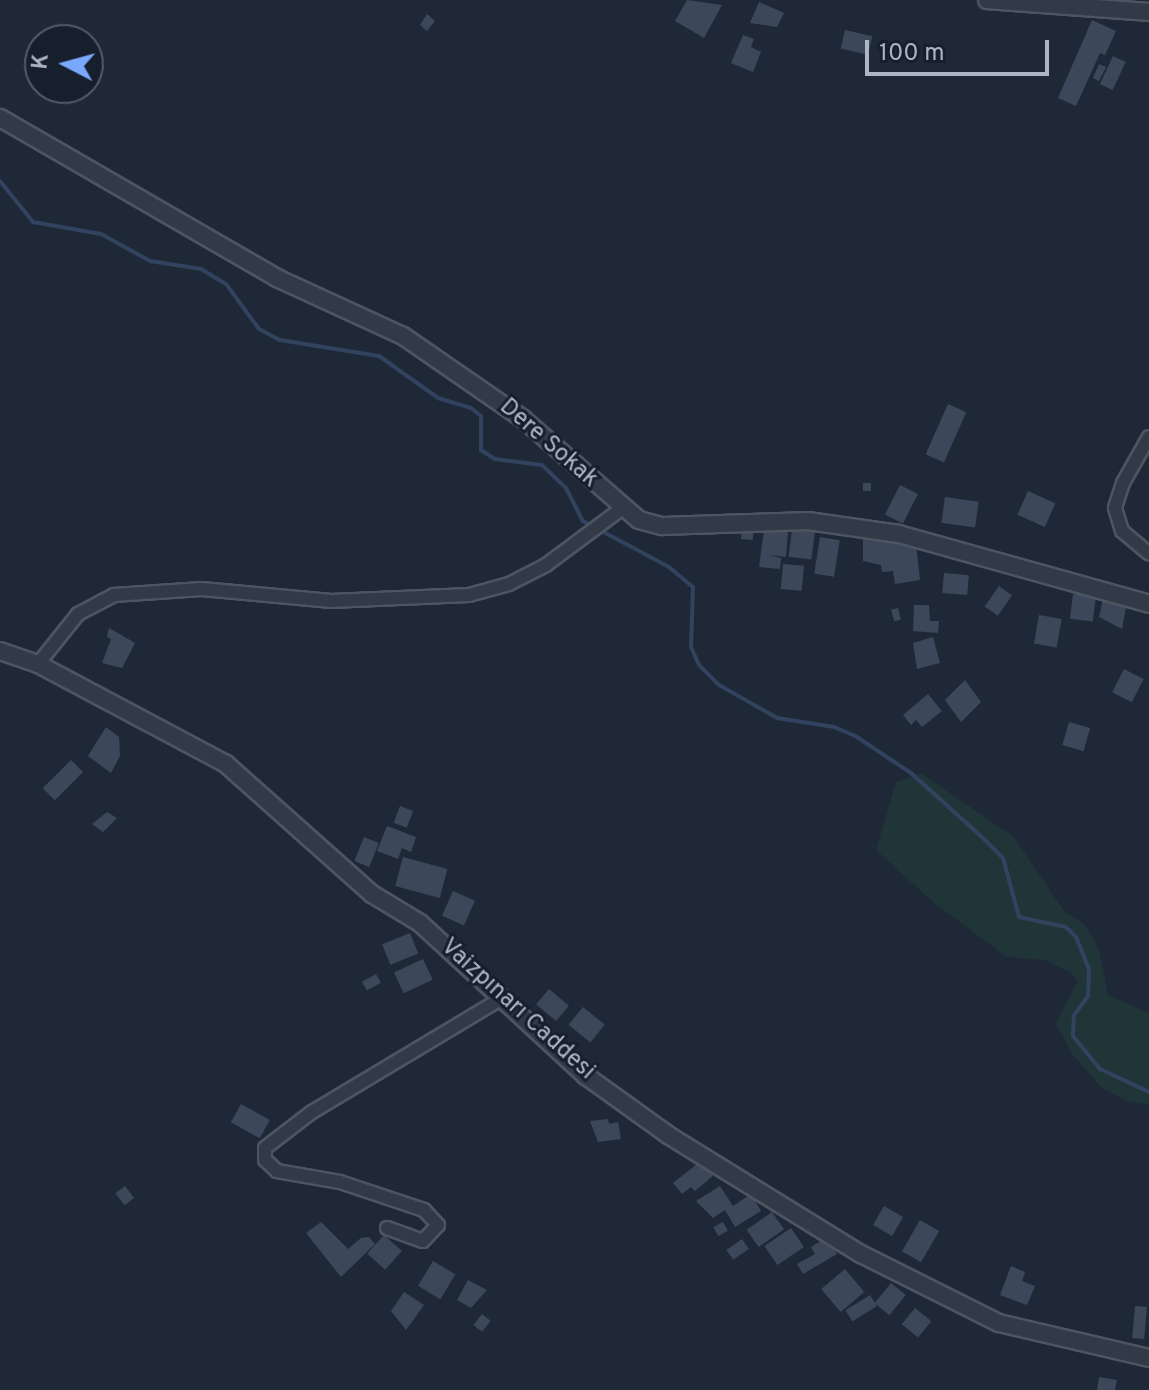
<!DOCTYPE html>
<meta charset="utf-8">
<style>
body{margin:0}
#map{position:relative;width:1149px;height:1390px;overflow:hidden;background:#1f2837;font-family:Overpass,sans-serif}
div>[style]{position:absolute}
.green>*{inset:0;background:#203538}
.stream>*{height:4px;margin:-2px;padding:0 2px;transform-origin:2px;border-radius:2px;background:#31435f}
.building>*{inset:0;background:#3c485a;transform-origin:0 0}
.roads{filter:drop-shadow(2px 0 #4d5563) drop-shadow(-2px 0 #4d5563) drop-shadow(0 2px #4d5563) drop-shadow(0 -2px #4d5563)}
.minor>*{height:12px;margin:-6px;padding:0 6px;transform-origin:6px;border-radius:6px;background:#323a47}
.tertiary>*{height:16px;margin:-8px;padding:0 8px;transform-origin:8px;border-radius:8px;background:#323a47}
span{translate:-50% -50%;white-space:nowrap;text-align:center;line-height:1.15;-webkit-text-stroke:6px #181f2c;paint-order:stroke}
.street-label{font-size:24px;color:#acb5c5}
.north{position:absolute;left:24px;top:24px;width:80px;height:80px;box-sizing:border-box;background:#181f2c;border:2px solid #535b69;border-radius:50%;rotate:276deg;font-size:22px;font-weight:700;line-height:32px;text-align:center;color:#acb5c5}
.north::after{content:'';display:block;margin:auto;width:28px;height:36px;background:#7aa8fc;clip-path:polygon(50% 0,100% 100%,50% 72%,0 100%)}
.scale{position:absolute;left:865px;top:40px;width:184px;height:36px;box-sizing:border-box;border:4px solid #acb5c5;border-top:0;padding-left:10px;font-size:24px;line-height:28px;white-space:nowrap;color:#acb5c5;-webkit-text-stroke:6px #181f2c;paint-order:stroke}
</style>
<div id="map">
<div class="green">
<div style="clip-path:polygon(922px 774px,1014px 837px,1063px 910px,1086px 926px,1099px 950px,1108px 995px,1149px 1013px,1149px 1105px,1127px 1101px,1102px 1088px,1072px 1054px,1056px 1023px,1078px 981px,1070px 972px,1045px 960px,1007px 957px,934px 903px,876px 850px,896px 782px)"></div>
</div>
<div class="stream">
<div style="left:0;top:181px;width:53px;rotate:51.2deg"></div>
<div style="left:33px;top:222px;width:69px;rotate:10deg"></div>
<div style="left:101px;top:234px;width:56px;rotate:28.9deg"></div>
<div style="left:150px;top:261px;width:52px;rotate:8.9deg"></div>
<div style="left:201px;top:269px;width:29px;rotate:31deg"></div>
<div style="left:226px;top:284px;width:56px;rotate:53.7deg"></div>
<div style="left:259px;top:329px;width:24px;rotate:28deg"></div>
<div style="left:280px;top:340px;width:100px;rotate:9.2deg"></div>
<div style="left:379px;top:356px;width:72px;rotate:35.4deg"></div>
<div style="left:438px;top:398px;width:34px;rotate:17deg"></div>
<div style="left:471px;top:408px;width:13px;rotate:39deg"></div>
<div style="left:481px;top:416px;width:34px;rotate:90deg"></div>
<div style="left:481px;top:450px;width:17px;rotate:33deg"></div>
<div style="left:495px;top:459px;width:47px;rotate:7.3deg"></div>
<div style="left:542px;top:465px;width:33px;rotate:44deg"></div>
<div style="left:566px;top:488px;width:37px;rotate:63deg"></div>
<div style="left:583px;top:521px;width:98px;rotate:28.1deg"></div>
<div style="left:669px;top:567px;width:31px;rotate:40deg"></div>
<div style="left:693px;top:587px;width:60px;rotate:91.9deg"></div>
<div style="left:691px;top:647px;width:20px;rotate:66deg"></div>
<div style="left:699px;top:665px;width:28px;rotate:45deg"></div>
<div style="left:719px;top:685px;width:67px;rotate:29.6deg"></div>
<div style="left:777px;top:718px;width:58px;rotate:9deg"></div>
<div style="left:834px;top:727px;width:25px;rotate:23deg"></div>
<div style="left:857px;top:737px;width:65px;rotate:33.7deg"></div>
<div style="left:911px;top:773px;width:97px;rotate:42.1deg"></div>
<div style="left:983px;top:838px;width:28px;rotate:45deg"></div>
<div style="left:1003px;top:858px;width:61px;rotate:74.8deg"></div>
<div style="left:1019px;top:917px;width:48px;rotate:12deg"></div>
<div style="left:1066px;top:927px;width:14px;rotate:45deg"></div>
<div style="left:1076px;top:937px;width:35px;rotate:68deg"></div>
<div style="left:1089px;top:969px;width:27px;rotate:92deg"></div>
<div style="left:1088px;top:996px;width:24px;rotate:126deg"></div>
<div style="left:1074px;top:1015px;width:21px;rotate:93deg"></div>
<div style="left:1073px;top:1036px;width:43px;rotate:50.7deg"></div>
<div style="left:1100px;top:1069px;width:54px;rotate:25.1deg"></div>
</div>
<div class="building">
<div style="clip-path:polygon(687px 0,722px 5px,704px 38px,675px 21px)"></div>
<div style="clip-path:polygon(759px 2px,784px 13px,777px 27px,750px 23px)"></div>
<div style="clip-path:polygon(427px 14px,435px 21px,427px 31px,420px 25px)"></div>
<div style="clip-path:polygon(1092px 20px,1116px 31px,1105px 55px,1100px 53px,1076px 106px,1058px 98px)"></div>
<div style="left:845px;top:30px;width:28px;height:19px;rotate:13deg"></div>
<div style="clip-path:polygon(743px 35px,754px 39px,751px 47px,761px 52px,753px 72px,731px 63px)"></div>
<div style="left:1113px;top:56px;width:14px;height:31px;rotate:25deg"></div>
<div style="clip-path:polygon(1099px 64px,1106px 67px,1099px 81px,1093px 78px)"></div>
<div style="left:948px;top:404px;width:20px;height:55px;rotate:24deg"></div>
<div style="left:863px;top:483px;width:8px;height:8px"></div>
<div style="left:900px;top:485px;width:20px;height:33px;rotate:27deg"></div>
<div style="left:1028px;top:491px;width:30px;height:26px;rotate:24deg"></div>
<div style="left:945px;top:497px;width:34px;height:26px;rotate:8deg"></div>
<div style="left:742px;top:526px;width:12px;height:13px;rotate:5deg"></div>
<div style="left:792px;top:529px;width:23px;height:28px;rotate:7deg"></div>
<div style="clip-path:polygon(764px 530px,788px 532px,786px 557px,769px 555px,781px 558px,780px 569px,759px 567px)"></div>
<div style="clip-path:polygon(863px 536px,916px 545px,920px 580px,895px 584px,893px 571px,882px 572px,881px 565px,863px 561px)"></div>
<div style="left:820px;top:537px;width:20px;height:37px;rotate:9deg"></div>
<div style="left:783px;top:564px;width:21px;height:25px;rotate:5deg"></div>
<div style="left:944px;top:573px;width:25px;height:20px;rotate:5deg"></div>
<div style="left:999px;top:586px;width:16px;height:25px;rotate:35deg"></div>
<div style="left:1073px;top:594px;width:23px;height:25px;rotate:7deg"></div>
<div style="clip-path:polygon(1103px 599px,1127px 601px,1122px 629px,1099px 617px)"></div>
<div style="clip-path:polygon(914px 605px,929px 605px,930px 621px,939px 621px,938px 633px,913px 631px)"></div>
<div style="left:898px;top:608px;width:12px;height:7px;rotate:76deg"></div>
<div style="left:1039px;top:615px;width:23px;height:29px;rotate:10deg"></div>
<div style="clip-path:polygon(109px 628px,135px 643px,122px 668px,102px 663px,111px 639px,107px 637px)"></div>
<div style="clip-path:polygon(933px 637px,940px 663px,917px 669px,913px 643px)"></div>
<div style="left:1124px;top:669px;width:22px;height:26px;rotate:27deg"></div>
<div style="clip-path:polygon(965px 680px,981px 702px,961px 722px,945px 700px)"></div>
<div style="clip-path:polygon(928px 694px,942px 711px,922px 727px,916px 720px,911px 725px,903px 715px)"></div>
<div style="left:1069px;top:722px;width:22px;height:24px;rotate:16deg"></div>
<div style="clip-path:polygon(106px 727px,119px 737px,120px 756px,111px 773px,88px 756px)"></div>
<div style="left:71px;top:760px;width:17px;height:40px;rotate:45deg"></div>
<div style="left:400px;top:806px;width:14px;height:18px;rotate:21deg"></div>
<div style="clip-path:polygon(107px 812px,117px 818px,103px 832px,92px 824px)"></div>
<div style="clip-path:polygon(387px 826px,416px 837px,411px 852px,402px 848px,398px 859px,377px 851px)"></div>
<div style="left:364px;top:837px;width:16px;height:26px;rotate:22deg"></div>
<div style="left:403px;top:857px;width:46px;height:30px;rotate:15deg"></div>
<div style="left:453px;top:891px;width:24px;height:27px;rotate:24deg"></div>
<div style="left:410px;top:933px;width:22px;height:30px;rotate:68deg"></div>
<div style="left:423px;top:959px;width:23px;height:32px;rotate:65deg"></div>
<div style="left:376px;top:974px;width:10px;height:16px;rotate:61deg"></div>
<div style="left:549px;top:989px;width:26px;height:20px;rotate:40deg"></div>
<div style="left:583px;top:1007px;width:28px;height:23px;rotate:39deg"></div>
<div style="left:241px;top:1104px;width:33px;height:21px;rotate:29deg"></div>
<div style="clip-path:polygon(608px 1119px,609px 1124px,618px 1122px,621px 1139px,598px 1142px,590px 1121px)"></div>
<div style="clip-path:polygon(701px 1161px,713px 1176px,695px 1191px,691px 1187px,682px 1194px,673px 1183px)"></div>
<div style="left:125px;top:1186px;width:15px;height:12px;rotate:53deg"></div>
<div style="clip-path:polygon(720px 1186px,733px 1206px,751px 1194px,761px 1211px,735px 1227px,725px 1210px,713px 1218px,696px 1201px)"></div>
<div style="left:884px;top:1206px;width:22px;height:22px;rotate:30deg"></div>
<div style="left:772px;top:1212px;width:21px;height:31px;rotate:55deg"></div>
<div style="left:920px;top:1220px;width:22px;height:36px;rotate:30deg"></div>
<div style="clip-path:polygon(321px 1222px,348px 1249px,361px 1238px,369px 1237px,375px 1244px,341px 1277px,306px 1233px)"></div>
<div style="left:723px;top:1222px;width:10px;height:11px;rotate:61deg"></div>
<div style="left:791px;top:1228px;width:23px;height:32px;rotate:56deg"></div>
<div style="left:384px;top:1235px;width:24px;height:25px;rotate:42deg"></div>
<div style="clip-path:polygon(827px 1237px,837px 1254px,803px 1274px,797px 1264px,815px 1254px,811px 1247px)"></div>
<div style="left:742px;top:1239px;width:12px;height:19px;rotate:55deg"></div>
<div style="left:433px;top:1261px;width:26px;height:29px;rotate:31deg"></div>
<div style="clip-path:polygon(1011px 1266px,1025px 1272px,1022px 1281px,1035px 1286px,1027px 1305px,1000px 1295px)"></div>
<div style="left:845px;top:1269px;width:30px;height:31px;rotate:50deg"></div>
<div style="clip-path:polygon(468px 1280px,487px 1290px,471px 1308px,457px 1300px)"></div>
<div style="left:891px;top:1283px;width:19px;height:26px;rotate:39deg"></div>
<div style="clip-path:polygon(404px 1292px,424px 1305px,406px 1330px,391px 1311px)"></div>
<div style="left:870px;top:1295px;width:13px;height:29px;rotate:58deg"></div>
<div style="left:1135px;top:1306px;width:12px;height:32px;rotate:5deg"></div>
<div style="left:915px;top:1308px;width:21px;height:21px;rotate:39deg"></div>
<div style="left:482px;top:1314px;width:11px;height:14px;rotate:38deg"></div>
<div style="clip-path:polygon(1099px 1377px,1117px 1380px,1115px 1390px,1097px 1390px)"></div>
</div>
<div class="roads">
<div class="minor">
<div style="left:1149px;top:437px;width:53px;rotate:119.5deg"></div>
<div style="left:1123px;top:483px;width:26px;rotate:108deg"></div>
<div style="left:1115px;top:508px;width:24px;rotate:73deg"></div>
<div style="left:1122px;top:531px;width:35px;rotate:40deg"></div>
<div style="left:38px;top:664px;width:64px;rotate:-51.3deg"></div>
<div style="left:78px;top:614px;width:41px;rotate:-27.8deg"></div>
<div style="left:114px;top:595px;width:88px;rotate:-3.9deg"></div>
<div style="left:202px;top:589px;width:130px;rotate:5.3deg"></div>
<div style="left:331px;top:601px;width:138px;rotate:-2.5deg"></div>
<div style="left:469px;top:595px;width:41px;rotate:-15.4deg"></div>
<div style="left:509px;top:584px;width:42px;rotate:-27.2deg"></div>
<div style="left:546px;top:565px;width:94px;rotate:-36.7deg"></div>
<div style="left:387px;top:1228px;width:38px;rotate:20deg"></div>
<div style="left:423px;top:1241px;width:22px;rotate:-47deg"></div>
<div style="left:438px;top:1225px;width:21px;rotate:-133deg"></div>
<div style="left:424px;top:1210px;width:89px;rotate:-161.6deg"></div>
<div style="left:340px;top:1182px;width:64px;rotate:-170.1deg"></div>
<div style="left:277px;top:1171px;width:16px;rotate:-137deg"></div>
<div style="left:265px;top:1160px;width:12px;rotate:-90deg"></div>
<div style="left:265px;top:1148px;width:59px;rotate:-37.5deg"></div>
<div style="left:312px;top:1112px;width:218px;rotate:-30.9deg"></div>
</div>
<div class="tertiary">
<div style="left:987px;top:0;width:162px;rotate:4.2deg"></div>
<div style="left:0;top:118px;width:320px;rotate:30deg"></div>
<div style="left:277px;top:278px;width:139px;rotate:24.7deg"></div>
<div style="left:403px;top:336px;width:145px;rotate:34.6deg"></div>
<div style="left:522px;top:418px;width:155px;rotate:41.1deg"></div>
<div style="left:639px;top:520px;width:24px;rotate:15deg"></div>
<div style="left:662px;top:526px;width:146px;rotate:-2deg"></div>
<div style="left:808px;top:521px;width:92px;rotate:8.1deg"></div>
<div style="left:899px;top:534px;width:260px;rotate:15.6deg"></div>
<div style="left:0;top:651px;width:40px;rotate:18.9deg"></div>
<div style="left:38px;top:664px;width:213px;rotate:28deg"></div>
<div style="left:226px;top:764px;width:195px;rotate:41.7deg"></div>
<div style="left:372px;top:894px;width:56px;rotate:31.1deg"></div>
<div style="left:420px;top:923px;width:226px;rotate:42.7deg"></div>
<div style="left:586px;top:1076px;width:101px;rotate:35.7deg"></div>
<div style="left:668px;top:1135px;width:227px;rotate:31.7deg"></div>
<div style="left:861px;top:1254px;width:154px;rotate:26.6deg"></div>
<div style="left:999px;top:1323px;width:154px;rotate:13.1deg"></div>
</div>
</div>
<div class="street-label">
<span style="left:548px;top:444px;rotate:41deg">Dere Sokak</span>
<span style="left:517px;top:1010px;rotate:42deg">Vaizpınarı Caddesi</span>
</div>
<div class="north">K</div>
<div class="scale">100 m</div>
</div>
